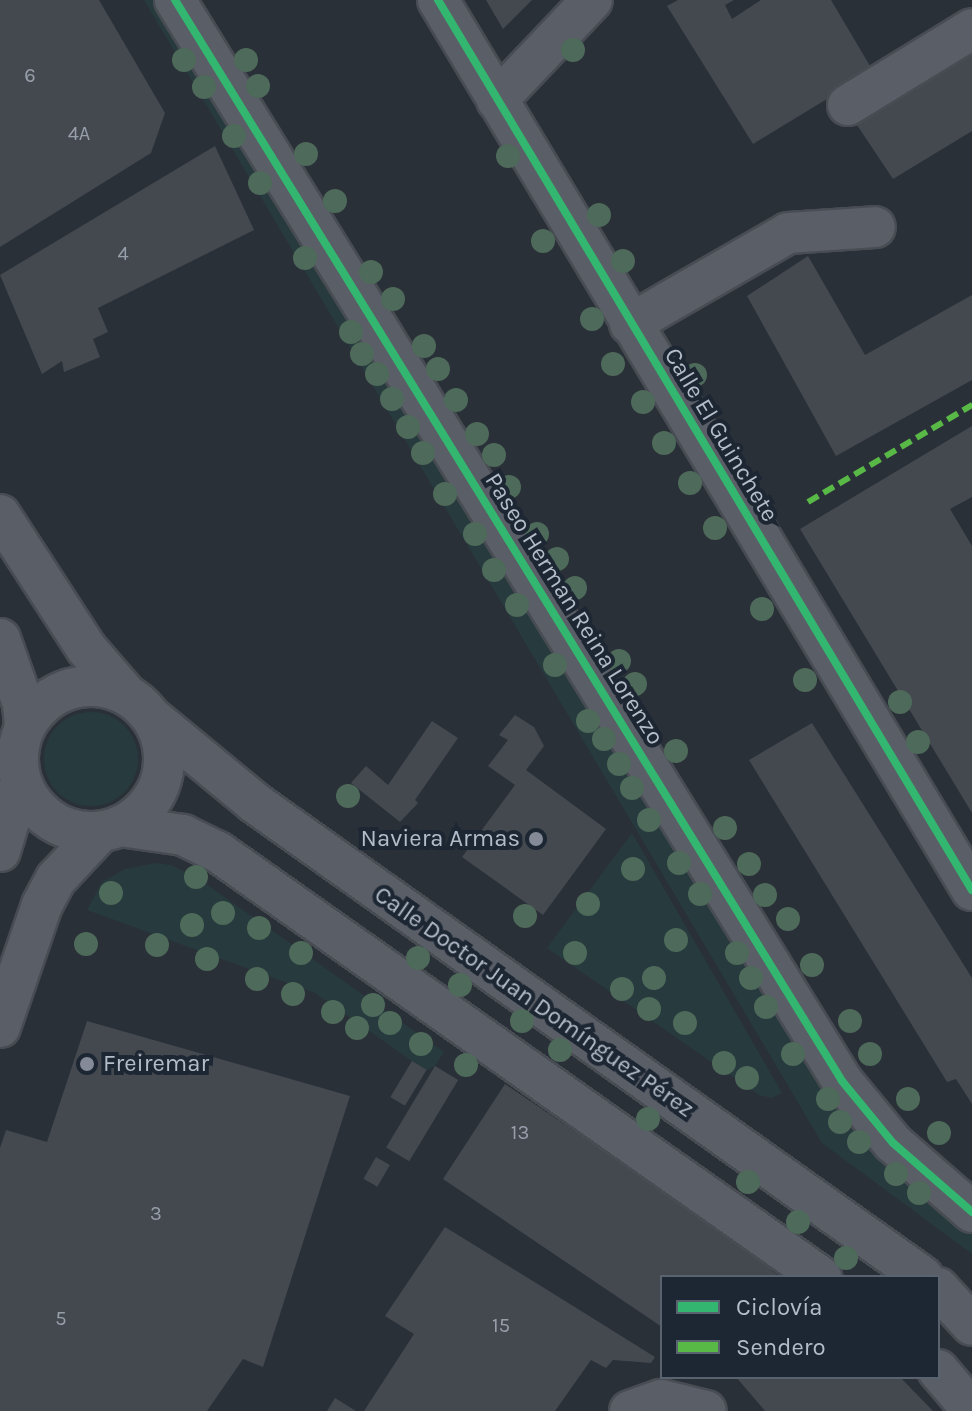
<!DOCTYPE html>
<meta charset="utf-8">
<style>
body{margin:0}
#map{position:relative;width:972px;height:1411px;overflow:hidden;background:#2a3038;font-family:Karla,sans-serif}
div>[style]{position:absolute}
.green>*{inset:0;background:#273a3e}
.round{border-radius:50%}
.building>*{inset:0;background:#444950;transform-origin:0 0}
.roads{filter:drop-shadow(2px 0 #484c53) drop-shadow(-2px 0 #484c53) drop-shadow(0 2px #484c53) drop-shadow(0 -2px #484c53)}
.minor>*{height:40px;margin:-20px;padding:0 20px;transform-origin:20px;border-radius:20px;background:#5a5e66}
.minor>.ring{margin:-20px;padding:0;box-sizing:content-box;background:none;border:40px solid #5a5e66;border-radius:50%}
.quiet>*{height:6px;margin-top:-3px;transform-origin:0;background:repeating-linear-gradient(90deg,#58b947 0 12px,transparent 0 18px)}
.cycleway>*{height:8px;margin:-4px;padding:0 4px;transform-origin:4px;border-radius:4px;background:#33b770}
.trees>*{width:24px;height:24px;margin:-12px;border-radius:50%;background:#4e6a5a}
.dots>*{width:22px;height:22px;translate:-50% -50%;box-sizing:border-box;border:4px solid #1d2633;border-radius:50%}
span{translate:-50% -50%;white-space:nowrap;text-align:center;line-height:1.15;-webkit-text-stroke:8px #1d2633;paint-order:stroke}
.number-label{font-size:20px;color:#989fab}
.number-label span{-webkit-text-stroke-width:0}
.street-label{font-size:24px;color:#b4bcc9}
.poi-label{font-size:24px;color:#b4bcc9}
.right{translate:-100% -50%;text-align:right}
.left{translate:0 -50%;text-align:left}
.legend{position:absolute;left:660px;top:1275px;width:280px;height:104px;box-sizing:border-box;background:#1d2633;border:2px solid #59626f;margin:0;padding:10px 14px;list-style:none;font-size:24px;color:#b4bcc9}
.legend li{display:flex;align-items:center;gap:16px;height:40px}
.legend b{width:40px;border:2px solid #59626f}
</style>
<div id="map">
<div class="green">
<div style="clip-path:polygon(144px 0,159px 0,496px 554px,972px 1231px,972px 1254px,822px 1143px)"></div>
<div class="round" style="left:44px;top:712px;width:94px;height:94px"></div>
<div style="clip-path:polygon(632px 833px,782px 1093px,772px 1098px,759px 1095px,547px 948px)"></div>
<div style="clip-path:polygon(156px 863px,171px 865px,199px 879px,444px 1052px,435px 1066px,427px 1070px,412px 1061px,315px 993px,87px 910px,102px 882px,125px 869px)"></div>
</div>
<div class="building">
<div style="clip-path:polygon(0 0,99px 0,165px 113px,151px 153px,0 247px)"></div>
<div style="clip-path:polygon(486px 0,532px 0,503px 29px)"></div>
<div style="clip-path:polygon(678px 0,734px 0,725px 5px,732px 19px,761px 0,831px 0,873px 71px,753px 144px,667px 6px)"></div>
<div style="clip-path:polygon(972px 43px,972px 131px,893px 179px,855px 122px)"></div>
<div style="clip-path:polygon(215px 146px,254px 230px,98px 308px,108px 332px,93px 339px,100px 357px,64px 372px,62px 361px,42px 374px,0 275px)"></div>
<div style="clip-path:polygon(808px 256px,865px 355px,972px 295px,972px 380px,836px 456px,747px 296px)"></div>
<div style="clip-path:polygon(972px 426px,972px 497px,950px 509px,972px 546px,972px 813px,800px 529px)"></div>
<div style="clip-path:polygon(515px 715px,534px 727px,544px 746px,526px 770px,606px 829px,543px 915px,462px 857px,515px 785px,488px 766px,508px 740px,499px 735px)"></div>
<div style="clip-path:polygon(432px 721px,458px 738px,415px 800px,418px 803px,400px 822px,351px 783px,366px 766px,388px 785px)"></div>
<div style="clip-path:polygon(812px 723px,972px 978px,972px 1104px,956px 1079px,947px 1082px,749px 760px)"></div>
<div style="clip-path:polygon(87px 1021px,350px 1096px,263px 1367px,243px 1359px,207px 1411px,0 1411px,0 1148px,6px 1130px,47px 1142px)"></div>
<div style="left:412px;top:1061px;width:17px;height:42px;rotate:31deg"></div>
<div style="left:435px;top:1066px;width:27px;height:95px;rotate:31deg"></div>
<div style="clip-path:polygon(505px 1084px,731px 1237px,780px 1277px,662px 1277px,662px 1327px,443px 1179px)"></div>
<div style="left:376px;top:1157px;width:16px;height:25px;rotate:30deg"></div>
<div style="clip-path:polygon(445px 1227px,541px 1286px,655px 1357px,651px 1363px,613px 1360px,606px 1368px,591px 1360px,555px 1411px,364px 1411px,414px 1334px,385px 1316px)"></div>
<div style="clip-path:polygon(736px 1377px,900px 1377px,933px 1411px,765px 1411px)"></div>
<div style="clip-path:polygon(335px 1398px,356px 1411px,327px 1411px)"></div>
</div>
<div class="roads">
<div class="minor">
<div style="left:175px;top:0;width:1270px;rotate:58.32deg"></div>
<div style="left:842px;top:1081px;width:80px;rotate:50.6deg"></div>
<div style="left:893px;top:1143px;width:105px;rotate:41.1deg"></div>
<div style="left:438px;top:0;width:1038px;rotate:59.04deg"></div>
<div style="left:497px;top:100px;width:138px;rotate:-46.5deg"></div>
<div style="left:848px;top:105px;width:145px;rotate:-31.5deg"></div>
<div style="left:630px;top:324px;width:182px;rotate:-29.9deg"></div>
<div style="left:788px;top:233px;width:87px;rotate:-3.9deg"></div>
<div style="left:0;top:515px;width:158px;rotate:57.1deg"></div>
<div style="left:86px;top:648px;width:58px;rotate:49.2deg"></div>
<div style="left:0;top:639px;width:69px;rotate:70.5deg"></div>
<div style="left:23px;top:704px;width:21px;rotate:85deg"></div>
<div class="ring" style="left:18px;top:686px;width:106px;height:106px"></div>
<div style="left:152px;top:718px;width:134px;rotate:39.5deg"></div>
<div style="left:255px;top:803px;width:819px;rotate:35.36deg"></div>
<div style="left:120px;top:826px;width:64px;rotate:8.1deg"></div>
<div style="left:183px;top:835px;width:39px;rotate:26deg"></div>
<div style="left:218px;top:852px;width:738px;rotate:35.18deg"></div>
<div style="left:0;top:851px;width:72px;rotate:-73.1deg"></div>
<div style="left:0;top:1027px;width:129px;rotate:-71deg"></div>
<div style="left:42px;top:905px;width:30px;rotate:-62deg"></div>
<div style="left:56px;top:879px;width:64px;rotate:-46.9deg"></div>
<div style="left:938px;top:1288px;width:50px;rotate:47.4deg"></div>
<div style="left:938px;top:1370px;width:52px;rotate:49.6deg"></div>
<div style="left:630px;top:1411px;width:33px;rotate:-20deg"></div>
<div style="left:661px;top:1400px;width:46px;rotate:13.7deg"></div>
</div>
</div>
<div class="quiet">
<div style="left:808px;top:502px;width:191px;rotate:-30.6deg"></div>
</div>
<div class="cycleway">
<div style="left:175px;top:0;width:1270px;rotate:58.32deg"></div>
<div style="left:842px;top:1081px;width:80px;rotate:50.6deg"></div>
<div style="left:893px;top:1143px;width:105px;rotate:41.1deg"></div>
<div style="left:438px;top:0;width:1038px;rotate:59.04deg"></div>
</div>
<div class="trees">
<div style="left:573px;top:50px"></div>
<div style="left:184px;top:60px"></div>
<div style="left:246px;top:60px"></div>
<div style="left:258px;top:86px"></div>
<div style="left:204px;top:87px"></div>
<div style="left:234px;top:136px"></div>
<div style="left:306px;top:154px"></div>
<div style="left:508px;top:156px"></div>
<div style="left:260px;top:183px"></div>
<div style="left:335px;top:201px"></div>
<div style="left:599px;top:215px"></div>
<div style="left:543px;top:241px"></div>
<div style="left:305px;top:258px"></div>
<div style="left:623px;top:261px"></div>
<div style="left:371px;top:272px"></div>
<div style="left:393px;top:299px"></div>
<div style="left:592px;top:319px"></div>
<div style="left:351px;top:332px"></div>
<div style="left:424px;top:346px"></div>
<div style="left:362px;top:354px"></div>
<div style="left:613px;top:364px"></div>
<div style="left:438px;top:369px"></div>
<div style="left:377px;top:374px"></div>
<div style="left:695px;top:375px"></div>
<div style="left:392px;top:399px"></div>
<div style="left:456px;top:400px"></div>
<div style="left:643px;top:402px"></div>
<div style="left:408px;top:427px"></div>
<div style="left:477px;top:434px"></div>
<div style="left:664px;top:443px"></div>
<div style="left:423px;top:453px"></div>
<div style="left:494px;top:455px"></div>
<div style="left:690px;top:483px"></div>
<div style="left:509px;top:487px"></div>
<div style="left:445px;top:494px"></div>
<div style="left:715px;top:528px"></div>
<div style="left:475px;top:534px"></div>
<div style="left:537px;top:534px"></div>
<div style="left:557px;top:559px"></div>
<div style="left:494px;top:570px"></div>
<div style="left:575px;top:588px"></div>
<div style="left:517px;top:605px"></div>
<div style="left:762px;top:609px"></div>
<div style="left:619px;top:661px"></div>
<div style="left:555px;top:665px"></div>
<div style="left:805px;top:680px"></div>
<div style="left:635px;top:684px"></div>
<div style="left:900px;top:702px"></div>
<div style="left:588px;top:721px"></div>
<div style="left:604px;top:739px"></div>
<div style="left:918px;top:742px"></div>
<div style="left:676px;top:751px"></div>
<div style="left:619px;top:764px"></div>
<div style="left:632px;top:788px"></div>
<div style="left:348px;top:796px"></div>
<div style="left:649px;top:820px"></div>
<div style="left:725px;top:828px"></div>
<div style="left:679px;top:863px"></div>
<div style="left:749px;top:864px"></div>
<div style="left:633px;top:869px"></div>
<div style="left:196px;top:877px"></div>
<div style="left:111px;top:893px"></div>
<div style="left:700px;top:894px"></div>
<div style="left:765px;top:895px"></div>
<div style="left:588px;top:904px"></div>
<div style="left:223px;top:913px"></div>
<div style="left:525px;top:916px"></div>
<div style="left:788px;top:919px"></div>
<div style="left:192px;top:925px"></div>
<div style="left:259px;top:928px"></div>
<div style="left:676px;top:940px"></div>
<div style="left:86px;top:944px"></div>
<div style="left:157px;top:945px"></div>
<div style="left:301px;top:953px"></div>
<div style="left:575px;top:953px"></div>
<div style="left:737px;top:953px"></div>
<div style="left:418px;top:958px"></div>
<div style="left:207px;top:959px"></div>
<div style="left:812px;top:965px"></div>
<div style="left:654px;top:978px"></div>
<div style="left:751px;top:978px"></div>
<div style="left:257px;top:979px"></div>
<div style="left:460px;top:985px"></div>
<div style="left:622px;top:989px"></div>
<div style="left:293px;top:994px"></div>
<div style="left:373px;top:1005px"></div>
<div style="left:766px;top:1007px"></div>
<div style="left:649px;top:1009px"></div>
<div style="left:333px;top:1012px"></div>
<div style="left:522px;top:1021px"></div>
<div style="left:850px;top:1021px"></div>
<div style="left:390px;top:1023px"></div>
<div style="left:685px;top:1023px"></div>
<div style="left:357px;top:1028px"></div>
<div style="left:421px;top:1044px"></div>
<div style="left:560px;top:1050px"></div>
<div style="left:793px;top:1054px"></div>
<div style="left:870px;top:1054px"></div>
<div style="left:724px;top:1063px"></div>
<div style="left:466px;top:1065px"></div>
<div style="left:747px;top:1078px"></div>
<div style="left:828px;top:1099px"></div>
<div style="left:908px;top:1099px"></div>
<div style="left:648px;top:1119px"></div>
<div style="left:840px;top:1122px"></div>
<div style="left:939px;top:1133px"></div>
<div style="left:859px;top:1142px"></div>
<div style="left:896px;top:1174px"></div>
<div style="left:748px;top:1182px"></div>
<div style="left:919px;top:1193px"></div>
<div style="left:798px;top:1222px"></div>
<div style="left:846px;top:1258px"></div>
</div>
<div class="dots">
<div style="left:536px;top:839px;background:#848b96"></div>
<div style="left:87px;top:1064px;background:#848b96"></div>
</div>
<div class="number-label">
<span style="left:30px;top:75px">6</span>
<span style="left:79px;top:133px">4A</span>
<span style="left:123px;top:253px">4</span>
<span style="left:520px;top:1132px">13</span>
<span style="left:156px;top:1213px">3</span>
<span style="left:61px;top:1318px">5</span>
<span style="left:501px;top:1325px">15</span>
</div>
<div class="street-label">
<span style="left:721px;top:435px;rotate:59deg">Calle El Guinchete</span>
<span style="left:574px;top:609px;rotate:58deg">Paseo Herman Reina Lorenzo</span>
<span style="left:534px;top:1002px;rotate:35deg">Calle Doctor Juan Domínguez Pérez</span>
</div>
<div class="poi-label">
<span class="right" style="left:520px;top:839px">Naviera Armas</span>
<span class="left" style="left:103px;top:1064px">Freiremar</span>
</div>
<ul class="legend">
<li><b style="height:10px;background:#33b770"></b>Ciclovía</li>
<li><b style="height:10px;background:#58b947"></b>Sendero</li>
</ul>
</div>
